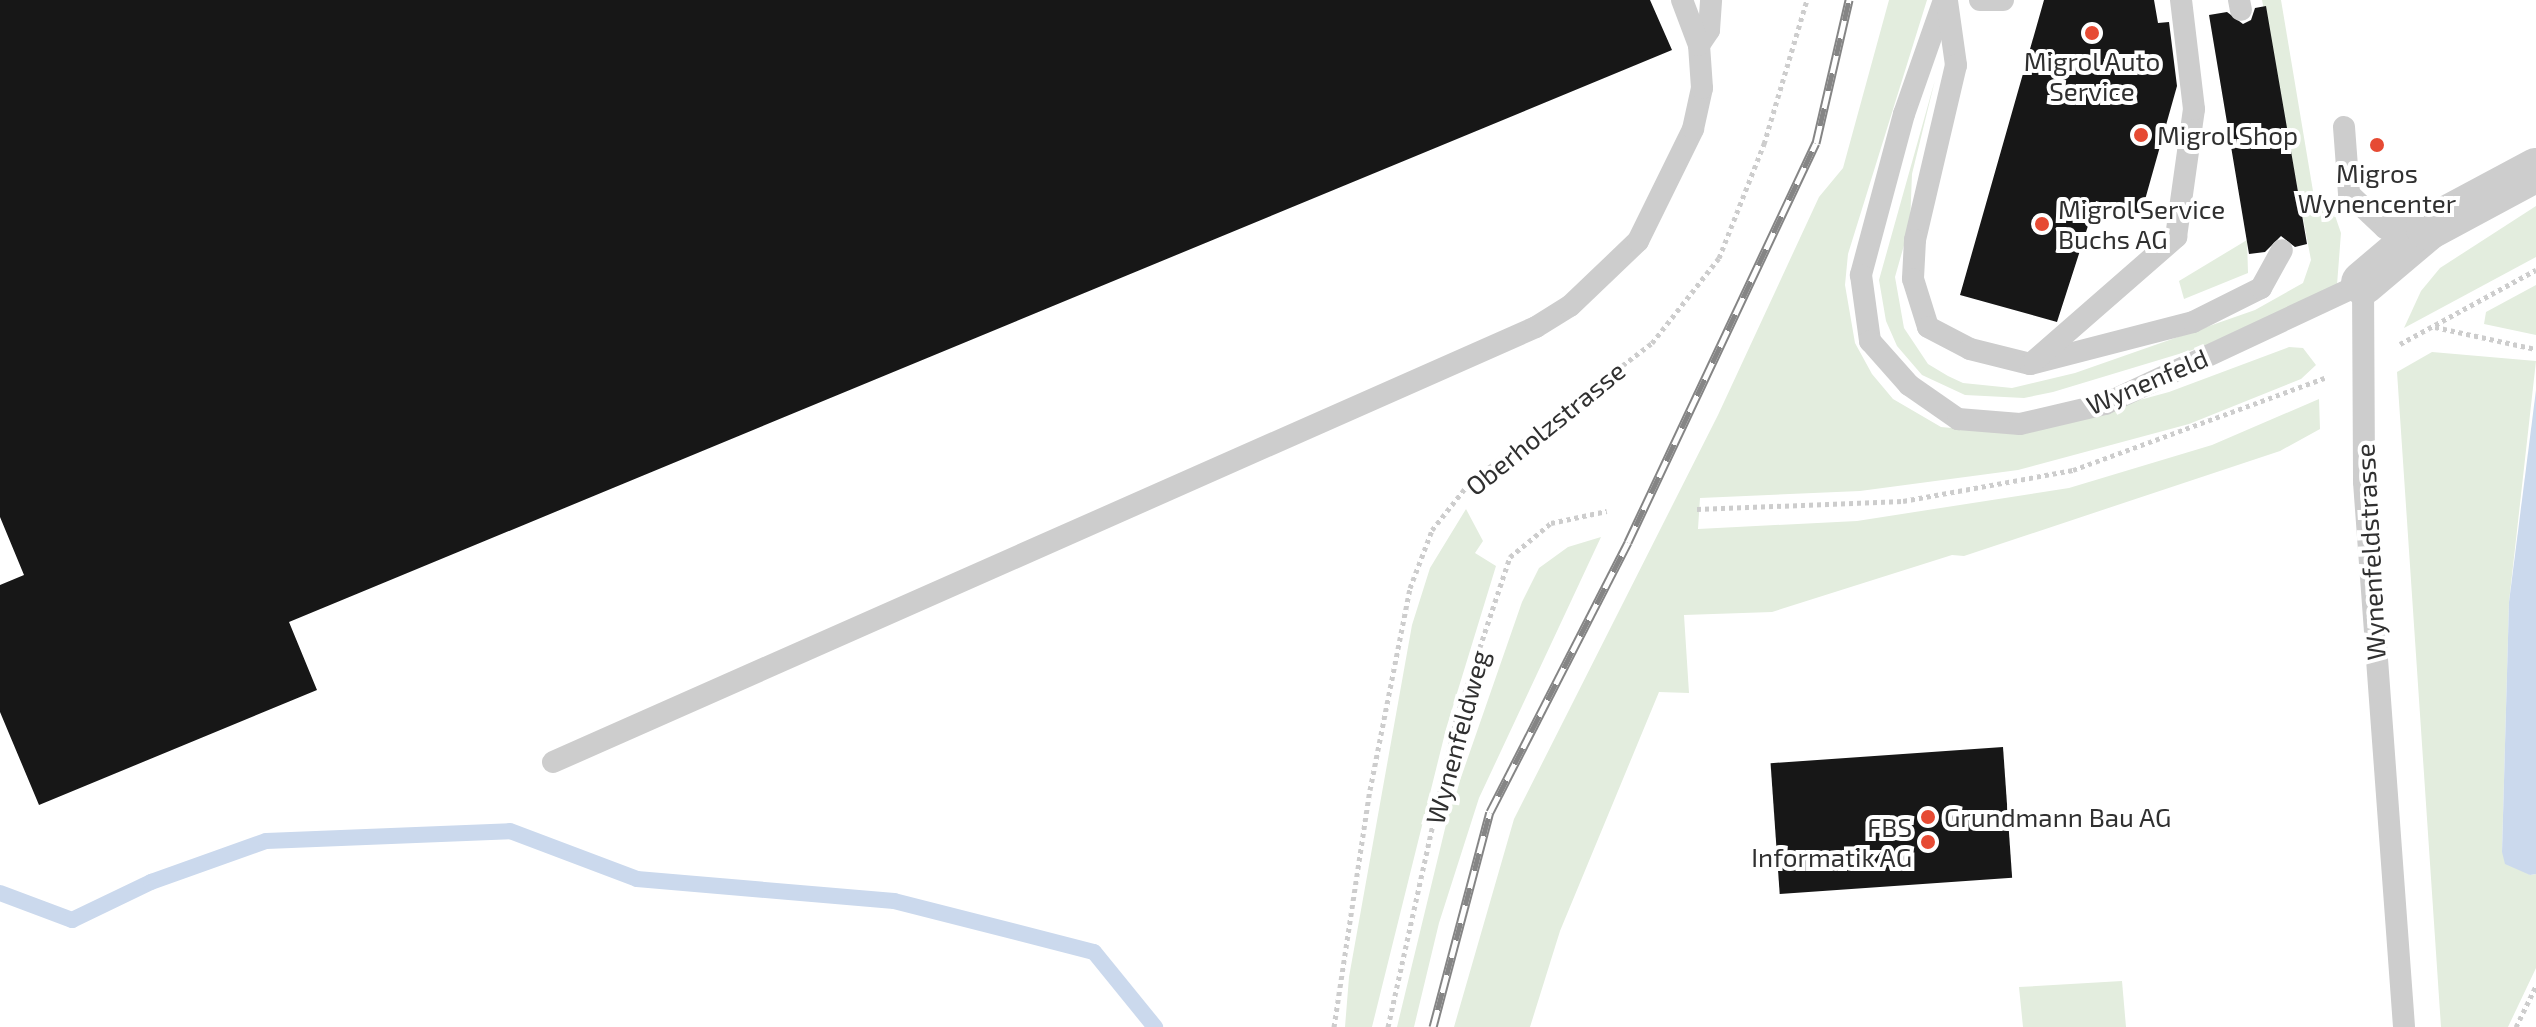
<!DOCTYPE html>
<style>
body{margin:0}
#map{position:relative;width:2536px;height:1027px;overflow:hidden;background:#fff;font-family:"Exo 2",sans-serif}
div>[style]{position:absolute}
.green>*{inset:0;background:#e3edde}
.water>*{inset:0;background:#cbd9ed}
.stream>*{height:16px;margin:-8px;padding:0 8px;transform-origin:8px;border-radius:8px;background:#cbd9ed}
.building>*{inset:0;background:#171717;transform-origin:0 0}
.path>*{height:5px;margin-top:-2.5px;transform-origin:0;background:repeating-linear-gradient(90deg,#cdcdcd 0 4px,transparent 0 8px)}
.service>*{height:22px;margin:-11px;padding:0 11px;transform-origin:11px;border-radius:11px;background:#cdcdcd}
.minor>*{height:44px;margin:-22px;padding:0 22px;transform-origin:22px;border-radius:22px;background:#cdcdcd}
.rail>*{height:9px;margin-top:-4.5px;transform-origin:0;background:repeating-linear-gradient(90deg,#fff 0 18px,#858585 0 36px);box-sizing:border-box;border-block:2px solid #858585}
.dots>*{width:22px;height:22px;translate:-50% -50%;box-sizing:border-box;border:4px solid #fff;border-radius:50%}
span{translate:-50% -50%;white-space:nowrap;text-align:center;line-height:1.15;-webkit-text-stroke:8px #fff;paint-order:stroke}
.poi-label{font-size:26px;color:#303030}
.left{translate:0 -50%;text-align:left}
.right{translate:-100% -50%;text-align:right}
.street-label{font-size:26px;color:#303030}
</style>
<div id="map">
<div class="green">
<div style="clip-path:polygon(1889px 0,1927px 0,1848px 254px,1845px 285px,1855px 343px,1872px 374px,1893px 399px,1941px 427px,2015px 434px,2169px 392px,2289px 347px,2303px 348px,2316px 365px,2301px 379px,2189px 424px,2018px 470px,1860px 491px,1700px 498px,1698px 529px,1857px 521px,2069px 488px,2212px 445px,2319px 399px,2320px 429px,2280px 451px,1964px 556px,1952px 555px,1772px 612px,1684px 615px,1689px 693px,1659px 692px,1560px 931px,1530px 1027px,1454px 1027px,1514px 819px,1718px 415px,1819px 197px,1843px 168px)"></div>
<div style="clip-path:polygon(2262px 0,2281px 0,2315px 203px,2331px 204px,2341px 233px,2337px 285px,2202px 347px,2053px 392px,2024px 398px,1965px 395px,1922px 375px,1897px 346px,1886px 321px,1879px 280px,1935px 80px,1912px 174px,1910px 224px,1895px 277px,1904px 328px,1928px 364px,1948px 376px,1963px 383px,2012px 388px,2075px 373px,2255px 310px,2303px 283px,2311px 260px)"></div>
<div style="clip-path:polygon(2536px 206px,2536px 257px,2404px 328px,2421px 291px,2440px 268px)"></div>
<div style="clip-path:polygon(2247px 240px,2248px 273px,2184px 299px,2179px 281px)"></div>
<div style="clip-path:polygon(2536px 285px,2536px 335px,2484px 324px,2486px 312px)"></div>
<div style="clip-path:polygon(2432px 352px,2536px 361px,2509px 602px,2502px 852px,2530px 875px,2536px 874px,2536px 968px,2508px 1027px,2441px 1027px,2397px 372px)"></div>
<div style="clip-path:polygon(1466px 509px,1483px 541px,1475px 553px,1496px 566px,1446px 729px,1372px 1027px,1345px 1027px,1349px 977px,1412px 625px,1430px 568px)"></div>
<div style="clip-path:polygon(1601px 537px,1479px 798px,1439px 923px,1414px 1027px,1397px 1027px,1449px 812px,1522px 602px,1539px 568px,1568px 547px)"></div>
<div style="clip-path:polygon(2122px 981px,2126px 1027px,2023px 1027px,2019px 987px)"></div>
</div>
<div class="water">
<div style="clip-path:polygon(2536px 390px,2536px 874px,2530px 875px,2505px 864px,2502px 852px,2509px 602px)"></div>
</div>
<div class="stream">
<div style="left:0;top:893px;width:77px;rotate:20.6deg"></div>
<div style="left:72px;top:920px;width:88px;rotate:-25.7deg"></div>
<div style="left:151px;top:882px;width:122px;rotate:-19.6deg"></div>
<div style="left:266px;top:841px;width:244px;rotate:-2.3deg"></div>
<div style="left:510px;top:831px;width:136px;rotate:20.7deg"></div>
<div style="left:637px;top:879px;width:258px;rotate:4.9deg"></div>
<div style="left:894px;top:901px;width:206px;rotate:14.3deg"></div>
<div style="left:1094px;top:952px;width:97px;rotate:50.9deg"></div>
</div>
<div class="building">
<div style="clip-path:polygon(0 0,1650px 0,1672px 50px,289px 622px,317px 690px,39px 805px,0 712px,0 585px,24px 575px,0 517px)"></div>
<div style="clip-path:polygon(2044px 0,2154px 0,2158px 23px,2169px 22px,2177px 86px,2141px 214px,2096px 201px,2057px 322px,1960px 295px)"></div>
<div style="clip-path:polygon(2266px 6px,2307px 244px,2295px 247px,2281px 236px,2265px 252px,2249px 254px,2209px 15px,2227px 12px,2243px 24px,2251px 20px,2255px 8px)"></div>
<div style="left:2003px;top:747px;width:131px;height:233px;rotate:86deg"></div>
</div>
<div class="path">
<div style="left:2435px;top:327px;width:103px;rotate:12.3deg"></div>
<div style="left:2400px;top:344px;width:155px;rotate:-28.6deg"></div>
<div style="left:1697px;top:509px;width:206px;rotate:-2.2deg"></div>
<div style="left:1903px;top:501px;width:173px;rotate:-10.3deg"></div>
<div style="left:2073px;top:470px;width:268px;rotate:-20.1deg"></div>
<div style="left:1334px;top:1027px;width:240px;rotate:-81.4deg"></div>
<div style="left:1370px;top:790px;width:206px;rotate:-78.8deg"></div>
<div style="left:1410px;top:588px;width:62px;rotate:-69.2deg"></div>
<div style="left:1432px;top:530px;width:61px;rotate:-51.6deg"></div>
<div style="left:1470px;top:482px;width:229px;rotate:-37.4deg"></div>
<div style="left:1652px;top:343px;width:108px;rotate:-51.8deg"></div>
<div style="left:1719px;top:258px;width:123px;rotate:-68.5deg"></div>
<div style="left:1764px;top:144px;width:150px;rotate:-73.4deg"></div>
<div style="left:1388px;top:1027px;width:319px;rotate:-77.5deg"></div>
<div style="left:1457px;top:716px;width:168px;rotate:-71.6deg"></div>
<div style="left:1510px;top:557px;width:53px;rotate:-39.7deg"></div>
<div style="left:1551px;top:523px;width:57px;rotate:-12.1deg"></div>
<div style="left:2516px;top:1027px;width:46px;rotate:-64deg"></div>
</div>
<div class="service">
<div style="left:1944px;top:0;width:121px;rotate:109.3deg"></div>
<div style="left:1904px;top:114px;width:167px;rotate:105deg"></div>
<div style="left:1861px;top:275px;width:67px;rotate:82.2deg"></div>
<div style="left:1870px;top:341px;width:59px;rotate:48.4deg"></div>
<div style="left:1909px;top:385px;width:60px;rotate:34.8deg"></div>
<div style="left:1958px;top:419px;width:62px;rotate:4.6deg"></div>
<div style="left:2020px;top:424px;width:87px;rotate:-13.2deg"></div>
<div style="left:2105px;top:404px;width:285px;rotate:-25.1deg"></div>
<div style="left:2363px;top:283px;width:199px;rotate:89.7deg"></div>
<div style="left:2364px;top:482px;width:546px;rotate:85.8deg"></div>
<div style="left:1980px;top:0;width:23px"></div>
<div style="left:2239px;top:0;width:10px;rotate:79deg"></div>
<div style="left:1947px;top:1px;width:65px;rotate:82deg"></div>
<div style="left:1956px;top:65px;width:180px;rotate:103.2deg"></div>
<div style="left:1915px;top:240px;width:39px;rotate:93deg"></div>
<div style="left:1913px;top:279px;width:50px;rotate:72.6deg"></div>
<div style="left:1928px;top:327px;width:47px;rotate:27.6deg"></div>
<div style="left:1970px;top:349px;width:62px;rotate:14deg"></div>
<div style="left:2030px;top:364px;width:168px;rotate:-14.4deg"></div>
<div style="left:2193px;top:322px;width:76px;rotate:-26.6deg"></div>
<div style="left:2261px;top:288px;width:43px;rotate:-61.1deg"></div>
<div style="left:1699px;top:45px;width:18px;rotate:-56deg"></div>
<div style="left:1709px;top:30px;width:30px;rotate:-86deg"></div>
<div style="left:2344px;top:127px;width:67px;rotate:85.7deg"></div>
<div style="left:2349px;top:194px;width:50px;rotate:43.4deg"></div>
<div style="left:2385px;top:228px;width:38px"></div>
<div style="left:2034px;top:361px;width:189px;rotate:-41.1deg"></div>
<div style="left:2176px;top:237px;width:129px;rotate:-82deg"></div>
<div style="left:2194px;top:109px;width:110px;rotate:-96.8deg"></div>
<div style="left:553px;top:762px;width:1075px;rotate:-23.87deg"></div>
<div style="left:1536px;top:327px;width:40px;rotate:-32deg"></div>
<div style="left:1570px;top:306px;width:94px;rotate:-43.7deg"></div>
<div style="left:1638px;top:241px;width:125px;rotate:-63.8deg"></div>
<div style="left:1693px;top:129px;width:42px;rotate:-77.6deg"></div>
<div style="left:1702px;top:88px;width:43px;rotate:-94deg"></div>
<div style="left:1699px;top:45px;width:48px;rotate:-110.7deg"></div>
</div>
<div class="minor">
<div style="left:2363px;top:283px;width:85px;rotate:-40.2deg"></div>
<div style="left:2428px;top:228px;width:123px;rotate:-28.2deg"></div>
</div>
<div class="rail">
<div style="left:1433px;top:1027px;width:222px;rotate:-75.2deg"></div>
<div style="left:1490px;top:812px;width:303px;rotate:-62.9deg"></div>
<div style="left:1628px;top:542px;width:441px;rotate:-64.8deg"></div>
<div style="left:1816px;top:143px;width:147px;rotate:-77deg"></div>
</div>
<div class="dots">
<div style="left:2092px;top:33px;background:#e64a33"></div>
<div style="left:2141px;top:135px;background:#e64a33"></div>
<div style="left:2377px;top:145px;background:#e64a33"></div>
<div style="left:2042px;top:224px;background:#e64a33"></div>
<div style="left:1928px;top:817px;background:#e64a33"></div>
<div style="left:1928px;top:842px;background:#e64a33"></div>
</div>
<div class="poi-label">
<span style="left:2092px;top:76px">Migrol Auto<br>Service</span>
<span class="left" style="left:2157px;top:135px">Migrol Shop</span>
<span style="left:2377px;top:188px">Migros<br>Wynencenter</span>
<span class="left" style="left:2058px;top:224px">Migrol Service<br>Buchs AG</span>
<span class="left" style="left:1944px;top:817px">Grundmann Bau AG</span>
<span class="right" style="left:1912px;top:842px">FBS<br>Informatik AG</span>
</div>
<div class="street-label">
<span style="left:2147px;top:381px;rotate:-23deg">Wynenfeld</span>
<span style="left:1545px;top:428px;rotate:-39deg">Oberholzstrasse</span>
<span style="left:2370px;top:552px;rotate:-93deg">Wynenfeldstrasse</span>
<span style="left:1457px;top:737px;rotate:-75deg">Wynenfeldweg</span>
</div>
</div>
